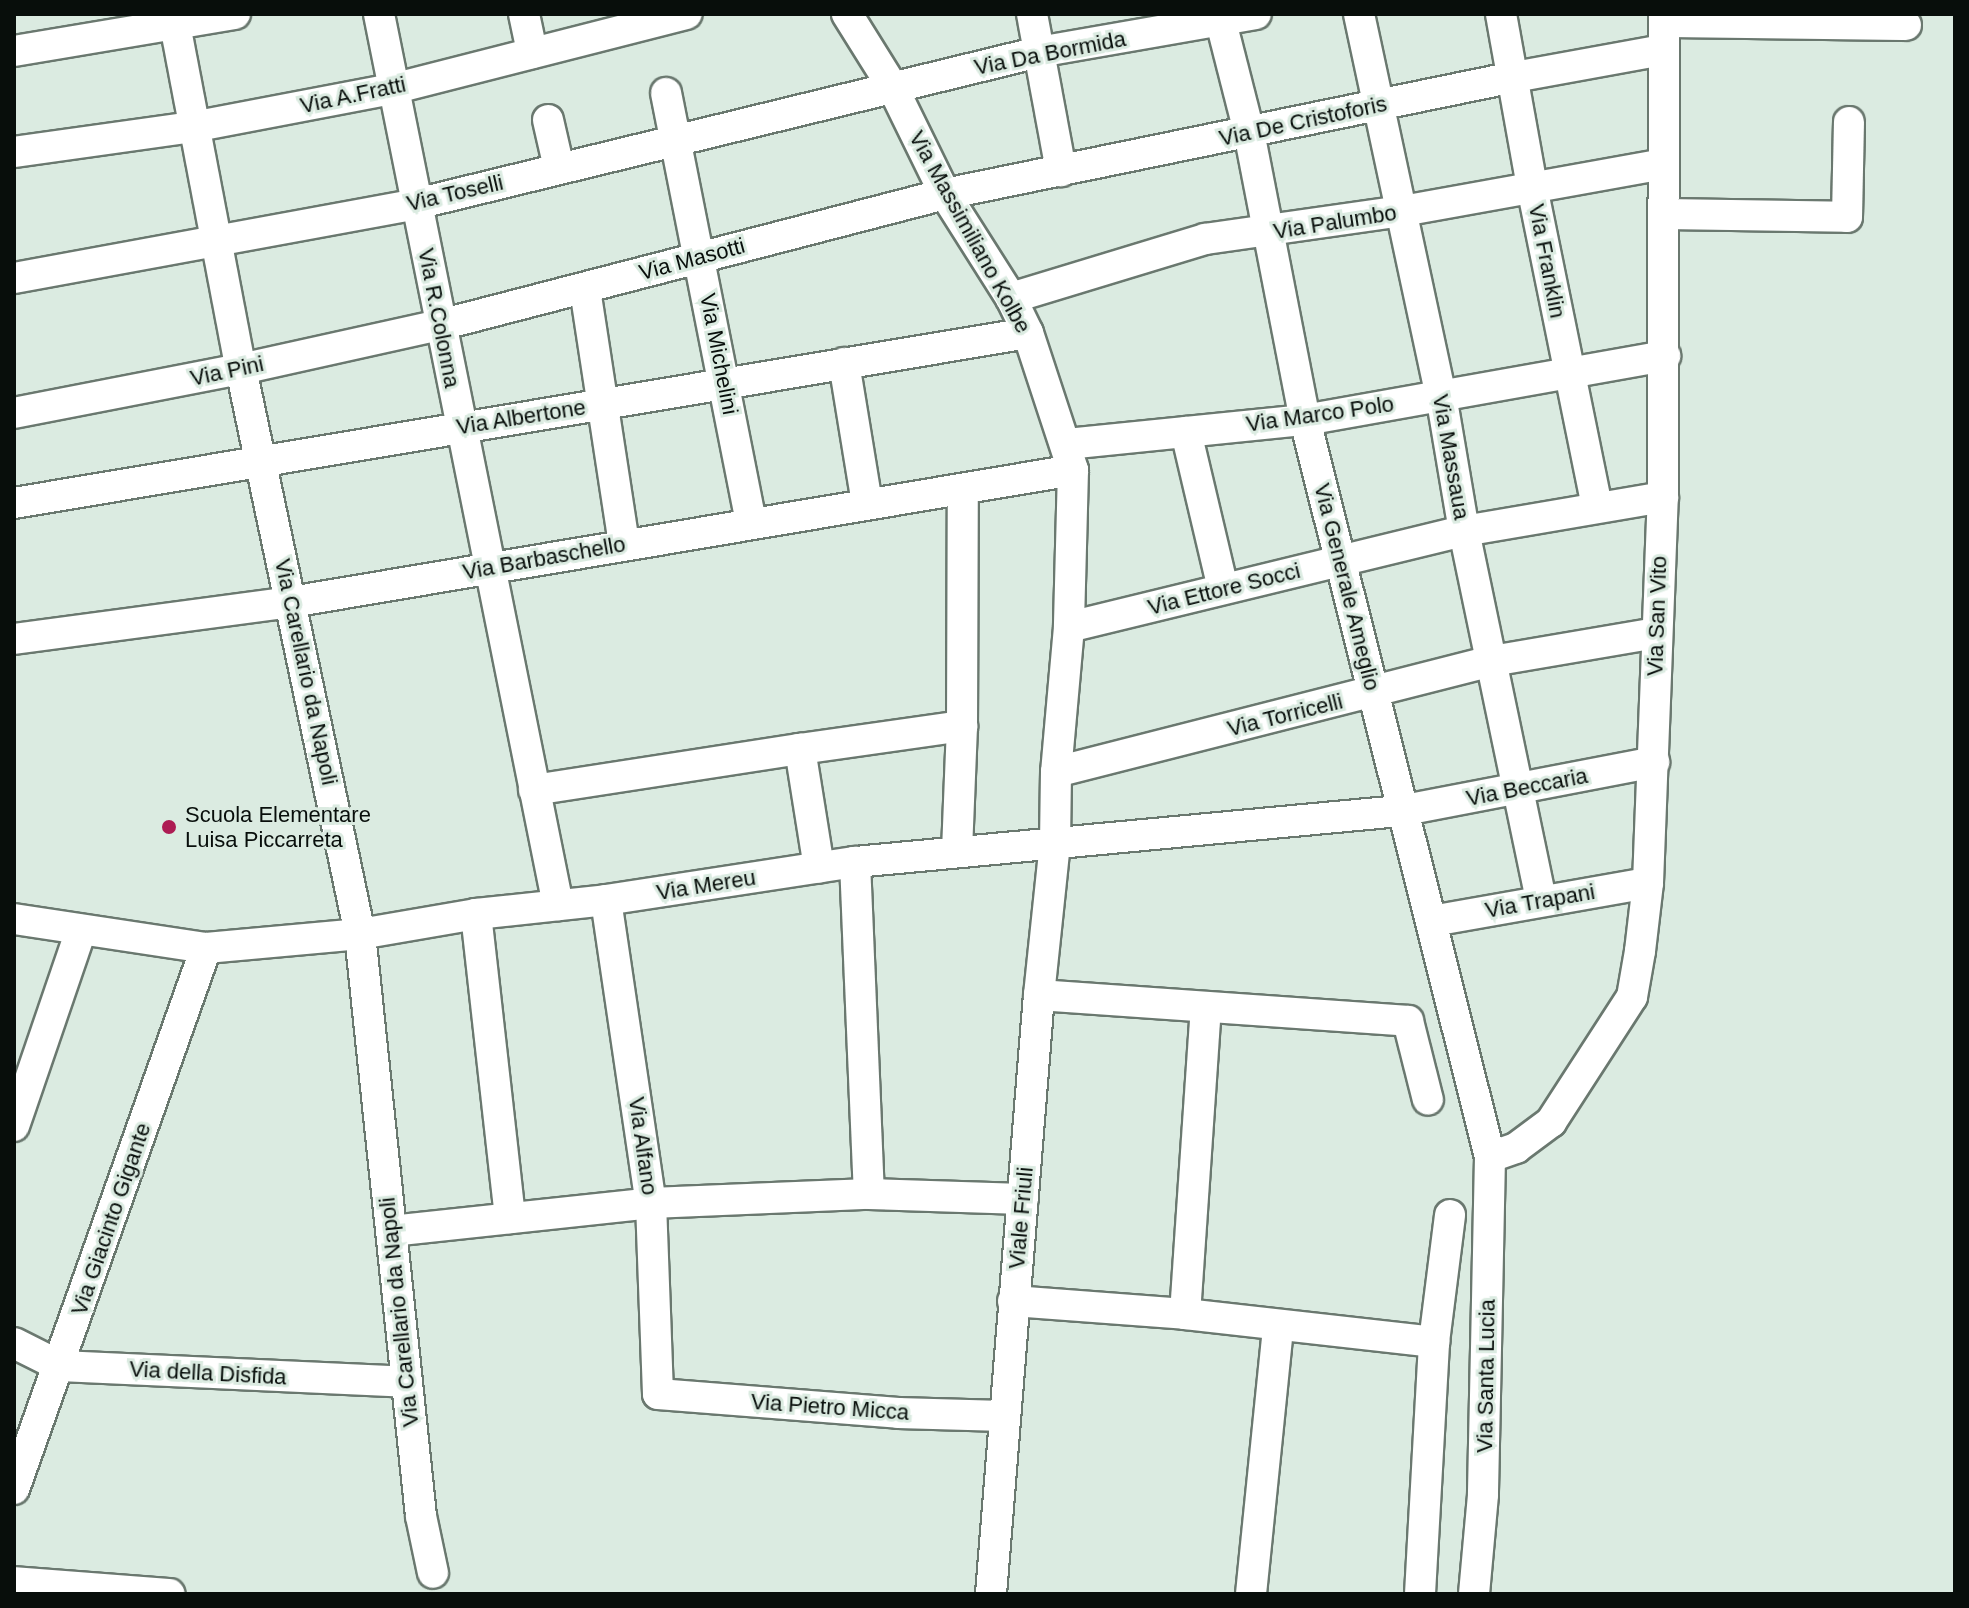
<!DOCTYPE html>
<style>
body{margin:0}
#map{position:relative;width:1969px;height:1608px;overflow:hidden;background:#dbebe1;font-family:Arial,sans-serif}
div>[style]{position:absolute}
.roads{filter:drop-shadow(2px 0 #6a786f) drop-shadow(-2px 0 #6a786f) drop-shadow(0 2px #6a786f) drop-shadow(0 -2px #6a786f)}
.street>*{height:30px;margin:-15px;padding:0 15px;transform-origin:15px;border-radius:15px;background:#fff}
.dots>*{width:22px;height:22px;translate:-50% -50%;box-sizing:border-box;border:4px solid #dbebe1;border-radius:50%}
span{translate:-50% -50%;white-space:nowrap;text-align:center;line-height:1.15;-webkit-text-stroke:6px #dbebe1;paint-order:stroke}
.street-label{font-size:22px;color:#080e0b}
.poi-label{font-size:22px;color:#080e0b}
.left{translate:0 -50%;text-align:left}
.frame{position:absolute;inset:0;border:16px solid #080e0b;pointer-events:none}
</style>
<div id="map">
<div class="roads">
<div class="street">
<div style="left:173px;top:14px;width:361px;rotate:79.2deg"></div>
<div style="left:241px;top:369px;width:577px;rotate:78.11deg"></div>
<div style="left:360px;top:934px;width:585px;rotate:84.02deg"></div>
<div style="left:421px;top:1516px;width:58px;rotate:78.1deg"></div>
<div style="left:379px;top:14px;width:909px;rotate:78.64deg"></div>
<div style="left:524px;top:14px;width:40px;rotate:78deg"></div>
<div style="left:847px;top:14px;width:85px;rotate:58deg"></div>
<div style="left:892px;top:86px;width:120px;rotate:63.9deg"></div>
<div style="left:945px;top:194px;width:123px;rotate:57.6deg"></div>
<div style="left:1011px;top:298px;width:39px;rotate:64deg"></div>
<div style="left:1028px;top:333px;width:144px;rotate:71.8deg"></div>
<div style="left:1073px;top:470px;width:157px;rotate:91.5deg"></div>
<div style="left:1069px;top:627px;width:146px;rotate:95.1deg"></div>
<div style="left:1056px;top:772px;width:71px;rotate:90.8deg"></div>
<div style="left:1055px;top:843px;width:153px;rotate:96deg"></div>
<div style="left:1039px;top:995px;width:601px;rotate:94.58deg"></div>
<div style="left:1032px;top:14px;width:160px;rotate:79.5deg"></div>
<div style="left:1219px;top:14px;width:122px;rotate:75.7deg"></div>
<div style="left:1249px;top:132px;width:293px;rotate:79deg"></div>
<div style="left:1305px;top:420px;width:760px;rotate:75.91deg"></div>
<div style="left:1490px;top:1157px;width:338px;rotate:91.2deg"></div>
<div style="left:1483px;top:1495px;width:99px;rotate:95.2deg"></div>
<div style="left:1359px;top:14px;width:390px;rotate:77.9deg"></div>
<div style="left:1441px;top:395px;width:138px;rotate:80.4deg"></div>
<div style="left:1464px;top:531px;width:377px;rotate:78.2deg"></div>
<div style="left:1501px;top:14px;width:176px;rotate:79.8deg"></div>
<div style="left:1532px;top:187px;width:326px;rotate:78.5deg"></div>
<div style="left:1665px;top:22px;width:241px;rotate:0.7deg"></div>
<div style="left:14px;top:51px;width:224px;rotate:-9.5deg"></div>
<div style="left:666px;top:93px;width:437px;rotate:78.8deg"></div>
<div style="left:548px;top:120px;width:49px;rotate:77.1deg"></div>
<div style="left:14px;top:152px;width:186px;rotate:-8deg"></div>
<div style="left:198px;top:126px;width:197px;rotate:-10.8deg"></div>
<div style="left:392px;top:89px;width:304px;rotate:-14.3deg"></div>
<div style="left:1664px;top:214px;width:183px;rotate:0.9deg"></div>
<div style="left:1847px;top:217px;width:95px;rotate:-88.8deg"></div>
<div style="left:14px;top:278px;width:409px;rotate:-10.4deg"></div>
<div style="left:416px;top:204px;width:641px;rotate:-13.71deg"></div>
<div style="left:1039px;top:52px;width:220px;rotate:-9.9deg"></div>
<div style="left:585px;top:289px;width:258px;rotate:81.3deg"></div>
<div style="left:1011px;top:298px;width:203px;rotate:-16.9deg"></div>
<div style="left:1205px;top:239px;width:199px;rotate:-8.1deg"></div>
<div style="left:1402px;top:211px;width:265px;rotate:-10.2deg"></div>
<div style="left:844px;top:363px;width:142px;rotate:80.7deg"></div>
<div style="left:14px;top:413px;width:231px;rotate:-11deg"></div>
<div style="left:241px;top:369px;width:204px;rotate:-12.5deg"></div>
<div style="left:440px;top:325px;width:522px;rotate:-14.54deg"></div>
<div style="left:945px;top:194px;width:581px;rotate:-11.62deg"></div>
<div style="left:1514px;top:77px;width:150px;rotate:-10.3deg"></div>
<div style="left:1186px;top:432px;width:161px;rotate:76.7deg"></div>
<div style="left:1067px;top:444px;width:239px;rotate:-5.8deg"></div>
<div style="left:1305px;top:420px;width:366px;rotate:-10.1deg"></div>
<div style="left:14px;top:503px;width:1028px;rotate:-9.52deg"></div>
<div style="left:1069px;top:627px;width:406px;rotate:-13.7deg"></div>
<div style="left:1464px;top:531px;width:202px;rotate:-9.7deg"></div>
<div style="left:14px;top:639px;width:279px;rotate:-7.6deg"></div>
<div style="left:291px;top:602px;width:793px;rotate:-9.58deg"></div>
<div style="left:800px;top:749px;width:164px;rotate:-8.1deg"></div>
<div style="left:1056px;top:772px;width:450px;rotate:-14.3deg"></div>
<div style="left:1492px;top:661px;width:165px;rotate:-9.7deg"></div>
<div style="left:534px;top:790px;width:269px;rotate:-8.8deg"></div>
<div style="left:800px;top:749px;width:120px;rotate:80.9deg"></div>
<div style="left:957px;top:851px;width:125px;rotate:-87.7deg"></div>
<div style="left:962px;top:726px;width:237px;rotate:-89.8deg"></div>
<div style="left:855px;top:862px;width:332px;rotate:87.6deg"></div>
<div style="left:606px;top:900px;width:306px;rotate:81.6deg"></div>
<div style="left:651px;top:1203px;width:191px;rotate:87.9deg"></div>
<div style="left:658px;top:1394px;width:241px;rotate:4.5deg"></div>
<div style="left:898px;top:1413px;width:106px;rotate:1.6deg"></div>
<div style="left:476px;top:914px;width:306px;rotate:83.6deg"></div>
<div style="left:14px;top:919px;width:194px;rotate:8.6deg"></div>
<div style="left:206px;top:948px;width:155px;rotate:-5.2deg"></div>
<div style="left:360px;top:934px;width:118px;rotate:-9.8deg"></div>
<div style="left:476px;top:914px;width:131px;rotate:-6.1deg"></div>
<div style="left:606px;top:900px;width:252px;rotate:-8.7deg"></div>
<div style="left:855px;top:862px;width:547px;rotate:-5.35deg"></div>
<div style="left:1400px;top:811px;width:259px;rotate:-10.9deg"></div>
<div style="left:1432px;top:921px;width:219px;rotate:-10deg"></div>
<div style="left:1039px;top:995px;width:370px;rotate:4deg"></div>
<div style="left:1408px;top:1021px;width:81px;rotate:75.8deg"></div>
<div style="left:14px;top:1126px;width:207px;rotate:-71.1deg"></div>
<div style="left:1490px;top:1157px;width:28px;rotate:-19deg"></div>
<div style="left:1516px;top:1148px;width:44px;rotate:-36.6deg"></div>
<div style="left:1551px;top:1122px;width:149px;rotate:-57.1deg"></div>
<div style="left:1632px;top:997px;width:47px;rotate:-80.1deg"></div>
<div style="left:1640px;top:951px;width:68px;rotate:-83.3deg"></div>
<div style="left:1648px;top:883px;width:386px;rotate:-87.8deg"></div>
<div style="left:1663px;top:497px;width:483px;rotate:-89.9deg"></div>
<div style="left:391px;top:1231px;width:262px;rotate:-6.1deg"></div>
<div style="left:651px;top:1203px;width:218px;rotate:-2.4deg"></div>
<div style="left:869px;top:1194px;width:154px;rotate:1.9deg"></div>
<div style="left:1013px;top:1301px;width:172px;rotate:4.3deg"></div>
<div style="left:1185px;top:1314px;width:251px;rotate:6.4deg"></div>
<div style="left:1434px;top:1342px;width:128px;rotate:-82.8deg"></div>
<div style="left:1185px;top:1314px;width:306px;rotate:-86.1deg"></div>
<div style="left:14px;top:1343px;width:51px;rotate:26.6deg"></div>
<div style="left:60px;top:1366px;width:346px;rotate:2.6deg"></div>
<div style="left:14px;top:1489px;width:574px;rotate:-70.46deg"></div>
<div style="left:14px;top:1582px;width:156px;rotate:4.4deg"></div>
<div style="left:1251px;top:1594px;width:268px;rotate:-84.2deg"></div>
<div style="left:1420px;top:1594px;width:252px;rotate:-86.8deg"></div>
</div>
</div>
<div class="dots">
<div style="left:169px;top:827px;background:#ad1c53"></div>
</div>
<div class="street-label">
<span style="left:1050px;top:53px;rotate:-11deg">Via Da Bormida</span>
<span style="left:353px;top:95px;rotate:-12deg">Via A.Fratti</span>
<span style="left:1303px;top:121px;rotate:-12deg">Via De Cristoforis</span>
<span style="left:455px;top:193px;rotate:-13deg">Via Toselli</span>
<span style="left:1335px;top:222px;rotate:-9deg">Via Palumbo</span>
<span style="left:970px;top:232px;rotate:61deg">Via Massimiliano Kolbe</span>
<span style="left:692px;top:259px;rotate:-15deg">Via Masotti</span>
<span style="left:1547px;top:261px;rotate:79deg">Via Franklin</span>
<span style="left:439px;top:318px;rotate:79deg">Via R.Colonna</span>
<span style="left:719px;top:354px;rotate:79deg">Via Michelini</span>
<span style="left:227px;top:371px;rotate:-12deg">Via Pini</span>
<span style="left:1320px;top:414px;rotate:-8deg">Via Marco Polo</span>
<span style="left:521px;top:417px;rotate:-9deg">Via Albertone</span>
<span style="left:1451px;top:457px;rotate:80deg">Via Massaua</span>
<span style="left:544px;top:558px;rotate:-10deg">Via Barbaschello</span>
<span style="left:1347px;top:587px;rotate:76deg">Via Generale Ameglio</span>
<span style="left:1224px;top:589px;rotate:-14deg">Via Ettore Socci</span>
<span style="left:1657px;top:616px;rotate:-88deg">Via San Vito</span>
<span style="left:306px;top:672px;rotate:78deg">Via Carellario da Napoli</span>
<span style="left:1285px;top:715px;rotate:-14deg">Via Torricelli</span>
<span style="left:1527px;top:787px;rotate:-11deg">Via Beccaria</span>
<span style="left:706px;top:885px;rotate:-9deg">Via Mereu</span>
<span style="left:1540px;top:901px;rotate:-10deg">Via Trapani</span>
<span style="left:643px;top:1146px;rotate:82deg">Via Alfano</span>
<span style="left:1021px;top:1218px;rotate:-85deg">Viale Friuli</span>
<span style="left:111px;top:1219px;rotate:-71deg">Via Giacinto Gigante</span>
<span style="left:399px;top:1312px;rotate:-96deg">Via Carellario da Napoli</span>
<span style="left:208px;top:1373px;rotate:3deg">Via della Disfida</span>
<span style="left:1486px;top:1376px;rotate:-89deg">Via Santa Lucia</span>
<span style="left:830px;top:1407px;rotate:4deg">Via Pietro Micca</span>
</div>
<div class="poi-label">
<span class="left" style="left:185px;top:827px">Scuola Elementare<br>Luisa Piccarreta</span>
</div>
<div class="frame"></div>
</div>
